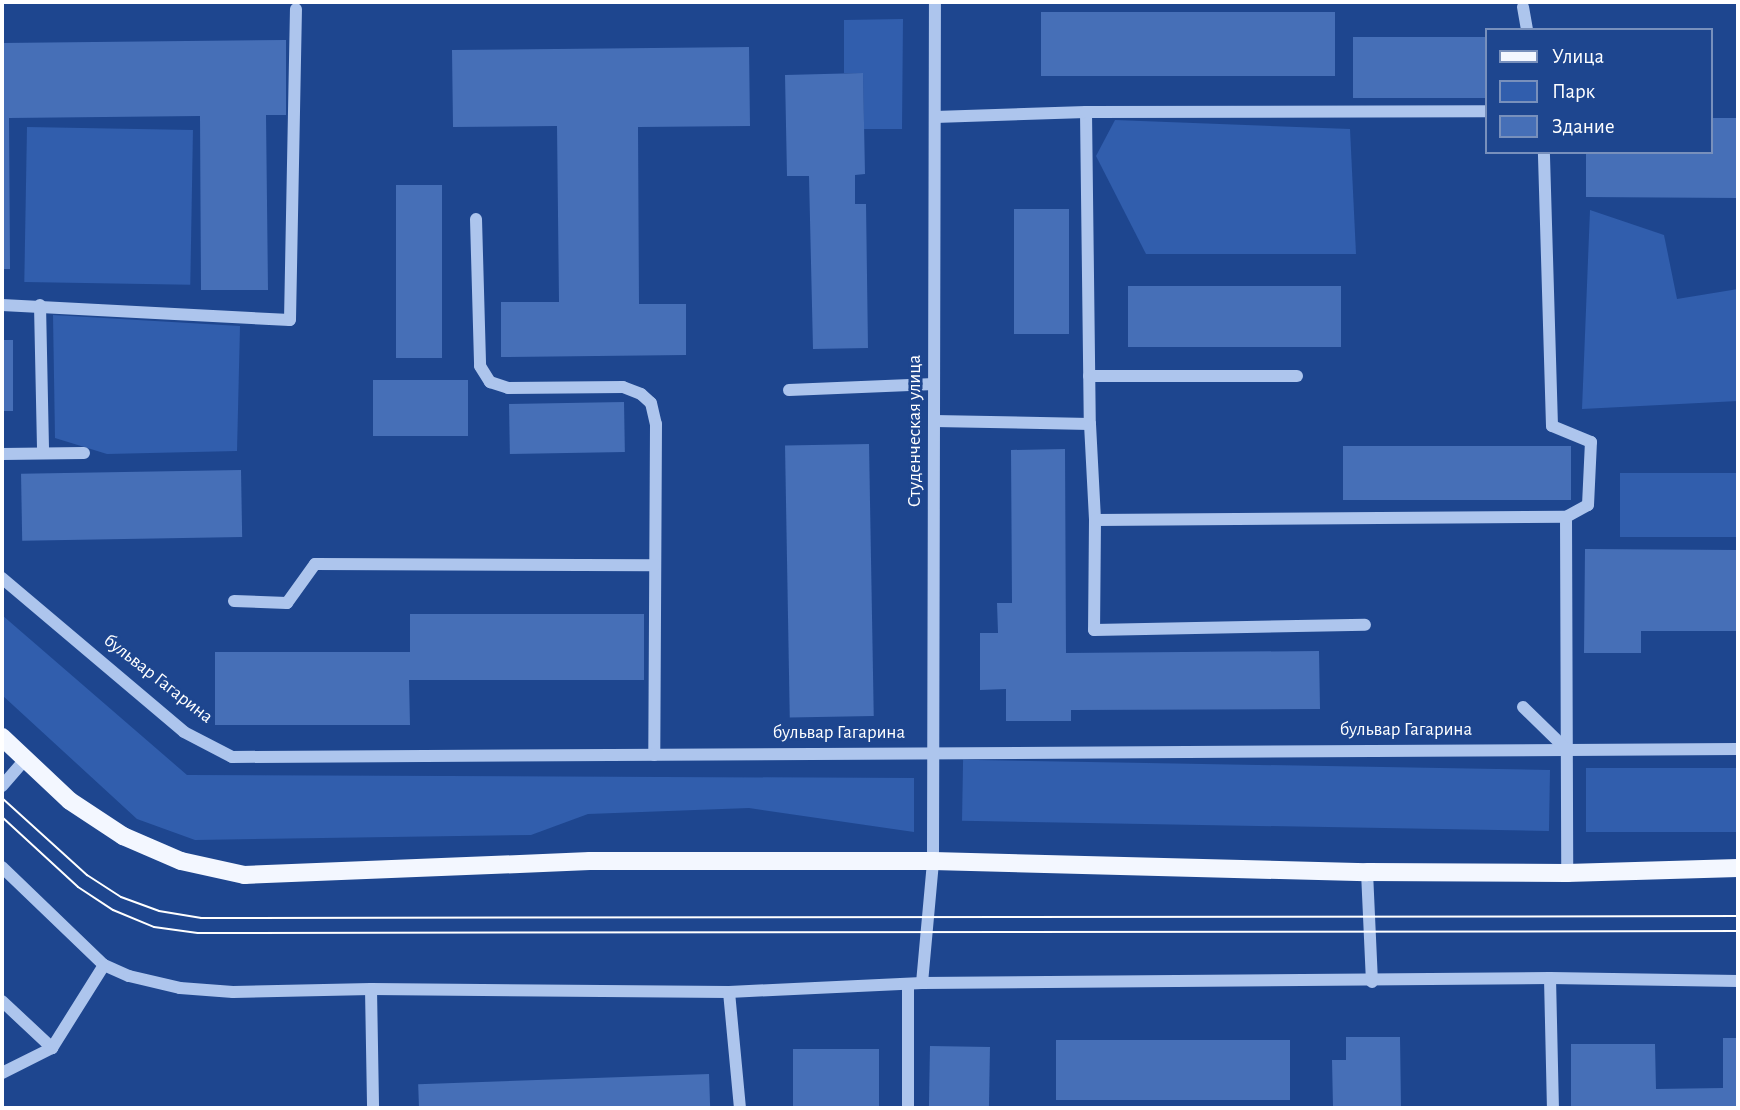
<!DOCTYPE html>
<meta charset="utf-8">
<style>
body{margin:0}
#map{position:relative;width:1740px;height:1110px;overflow:hidden;background:#1e468f;font-family:"Alegreya Sans",sans-serif}
div>[style]{position:absolute}
.green>*{inset:0;background:#315ead;transform-origin:0 0}
.building>*{inset:0;background:#466fb7;transform-origin:0 0}
.minor>*{height:12px;margin:-6px;padding:0 6px;transform-origin:6px;border-radius:6px;background:#adc5ed}
.major>*{height:18px;margin:-9px;padding:0 9px;transform-origin:9px;border-radius:9px;background:#f3f7ff}
.tram>*{height:2px;margin:-1px;padding:0 1px;transform-origin:1px;border-radius:1px;background:#fff}
span{translate:-50% -50%;white-space:nowrap;text-align:center;line-height:1.15;-webkit-text-stroke:5px #1e468f;paint-order:stroke}
.street-label{font-size:19px;color:#fff}
.frame{position:absolute;inset:0;border:4px solid #fff;pointer-events:none}
.legend{position:absolute;left:1485px;top:28px;width:228px;height:126px;box-sizing:border-box;background:#1e468f;border:2px solid #7890bc;margin:0;padding:9px 12px;list-style:none;font-size:21px;color:#fff}
.legend li{display:flex;align-items:center;gap:14px;height:35px}
.legend b{width:35px;border:2px solid #7890bc}
</style>
<div id="map">
<div class="green">
<div style="clip-path:polygon(903px 19px,902px 129px,864px 129px,863px 73px,844px 73px,844px 20px)"></div>
<div style="clip-path:polygon(1115px 120px,1350px 129px,1356px 254px,1146px 254px,1096px 156px)"></div>
<div style="left:27px;top:127px;width:166px;height:155px;rotate:1deg"></div>
<div style="clip-path:polygon(1590px 210px,1664px 235px,1677px 299px,1738px 289px,1738px 401px,1582px 409px)"></div>
<div style="clip-path:polygon(53px 315px,240px 326px,237px 451px,107px 454px,55px 438px)"></div>
<div style="left:1620px;top:473px;width:118px;height:64px"></div>
<div style="clip-path:polygon(2px 615px,187px 775px,914px 778px,914px 832px,749px 808px,588px 814px,531px 835px,195px 840px,137px 819px,2px 695px)"></div>
<div style="left:1586px;top:768px;width:152px;height:64px"></div>
<div style="left:1550px;top:770px;width:61px;height:587px;rotate:91deg"></div>
</div>
<div class="building">
<div style="left:1335px;top:12px;width:64px;height:294px;rotate:90deg"></div>
<div style="left:1353px;top:37px;width:133px;height:61px"></div>
<div style="clip-path:polygon(286px 40px,286px 115px,266px 115px,268px 290px,201px 290px,200px 116px,9px 118px,10px 269px,2px 269px,2px 43px)"></div>
<div style="clip-path:polygon(749px 47px,750px 126px,638px 127px,639px 304px,686px 304px,686px 355px,501px 357px,501px 302px,559px 302px,557px 126px,453px 127px,452px 50px)"></div>
<div style="clip-path:polygon(863px 73px,865px 174px,855px 175px,855px 204px,866px 204px,868px 348px,813px 349px,809px 176px,787px 176px,785px 75px)"></div>
<div style="clip-path:polygon(1710px 118px,1738px 118px,1738px 198px,1586px 197px,1586px 152px,1710px 152px)"></div>
<div style="left:396px;top:185px;width:46px;height:173px"></div>
<div style="left:1069px;top:209px;width:125px;height:55px;rotate:90deg"></div>
<div style="left:1341px;top:286px;width:61px;height:213px;rotate:90deg"></div>
<div style="left:2px;top:340px;width:11px;height:71px"></div>
<div style="left:373px;top:380px;width:95px;height:56px"></div>
<div style="left:624px;top:402px;width:50px;height:115px;rotate:89deg"></div>
<div style="left:869px;top:444px;width:272px;height:84px;rotate:89deg"></div>
<div style="left:1343px;top:446px;width:228px;height:54px"></div>
<div style="clip-path:polygon(1065px 449px,1066px 653px,1319px 651px,1320px 709px,1071px 710px,1071px 721px,1006px 721px,1006px 689px,980px 690px,980px 633px,998px 633px,997px 603px,1012px 603px,1011px 450px)"></div>
<div style="left:241px;top:470px;width:67px;height:220px;rotate:89deg"></div>
<div style="clip-path:polygon(1585px 549px,1738px 550px,1738px 631px,1641px 631px,1641px 653px,1584px 653px)"></div>
<div style="clip-path:polygon(410px 614px,644px 614px,644px 680px,409px 680px,410px 725px,215px 725px,215px 652px,410px 652px)"></div>
<div style="clip-path:polygon(1346px 1037px,1400px 1037px,1401px 1108px,1333px 1108px,1332px 1060px,1346px 1060px)"></div>
<div style="clip-path:polygon(1723px 1038px,1738px 1038px,1738px 1108px,1571px 1108px,1571px 1044px,1655px 1044px,1656px 1089px,1723px 1088px)"></div>
<div style="left:1290px;top:1040px;width:60px;height:234px;rotate:90deg"></div>
<div style="left:930px;top:1046px;width:60px;height:62px;rotate:1deg"></div>
<div style="left:879px;top:1049px;width:59px;height:86px;rotate:90deg"></div>
<div style="left:709px;top:1074px;width:34px;height:291px;rotate:88deg"></div>
</div>
<div class="minor">
<div style="left:1523px;top:7px;width:23px;rotate:80deg"></div>
<div style="left:1086px;top:112px;width:312px;rotate:89.3deg"></div>
<div style="left:935px;top:117px;width:151px;rotate:-1.9deg"></div>
<div style="left:1086px;top:112px;width:400px;rotate:-0.1deg"></div>
<div style="left:476px;top:219px;width:147px;rotate:88.4deg"></div>
<div style="left:480px;top:366px;width:19px;rotate:58deg"></div>
<div style="left:490px;top:382px;width:19px;rotate:18deg"></div>
<div style="left:508px;top:388px;width:115px;rotate:-0.5deg"></div>
<div style="left:623px;top:387px;width:19px;rotate:21deg"></div>
<div style="left:641px;top:394px;width:13px;rotate:42deg"></div>
<div style="left:651px;top:403px;width:22px;rotate:77deg"></div>
<div style="left:656px;top:424px;width:331px;rotate:90.3deg"></div>
<div style="left:2px;top:305px;width:288px;rotate:3deg"></div>
<div style="left:290px;top:320px;width:311px;rotate:-88.9deg"></div>
<div style="left:40px;top:305px;width:147px;rotate:88.8deg"></div>
<div style="left:1089px;top:376px;width:208px"></div>
<div style="left:789px;top:390px;width:145px;rotate:-2.4deg"></div>
<div style="left:934px;top:421px;width:156px;rotate:1.1deg"></div>
<div style="left:1090px;top:424px;width:96px;rotate:87deg"></div>
<div style="left:1095px;top:520px;width:110px;rotate:90.5deg"></div>
<div style="left:1094px;top:630px;width:271px;rotate:-1.1deg"></div>
<div style="left:2px;top:454px;width:82px;rotate:-0.7deg"></div>
<div style="left:1566px;top:517px;width:356px;rotate:89.8deg"></div>
<div style="left:1095px;top:520px;width:471px;rotate:-0.4deg"></div>
<div style="left:1566px;top:517px;width:25px;rotate:-29deg"></div>
<div style="left:1588px;top:505px;width:63px;rotate:-87.3deg"></div>
<div style="left:1591px;top:442px;width:42px;rotate:-157.7deg"></div>
<div style="left:1552px;top:426px;width:274px;rotate:-91.7deg"></div>
<div style="left:2px;top:578px;width:238px;rotate:40.2deg"></div>
<div style="left:184px;top:732px;width:54px;rotate:27.5deg"></div>
<div style="left:232px;top:757px;width:1506px;rotate:-0.3deg"></div>
<div style="left:234px;top:601px;width:53px;rotate:2.2deg"></div>
<div style="left:287px;top:603px;width:48px;rotate:-54.3deg"></div>
<div style="left:315px;top:564px;width:340px;rotate:0.2deg"></div>
<div style="left:1523px;top:707px;width:62px;rotate:44.3deg"></div>
<div style="left:2px;top:786px;width:35px;rotate:-49deg"></div>
<div style="left:2px;top:867px;width:141px;rotate:43.9deg"></div>
<div style="left:104px;top:965px;width:27px;rotate:24deg"></div>
<div style="left:129px;top:976px;width:52px;rotate:13.2deg"></div>
<div style="left:180px;top:988px;width:53px;rotate:4.3deg"></div>
<div style="left:233px;top:992px;width:138px;rotate:-1.2deg"></div>
<div style="left:371px;top:989px;width:358px;rotate:0.5deg"></div>
<div style="left:729px;top:992px;width:193px;rotate:-2.7deg"></div>
<div style="left:922px;top:983px;width:628px;rotate:-0.46deg"></div>
<div style="left:1550px;top:978px;width:188px;rotate:0.9deg"></div>
<div style="left:1367px;top:872px;width:110px;rotate:87.4deg"></div>
<div style="left:1550px;top:978px;width:130px;rotate:88.7deg"></div>
<div style="left:922px;top:983px;width:122px;rotate:-84.8deg"></div>
<div style="left:933px;top:861px;width:859px;rotate:-89.87deg"></div>
<div style="left:371px;top:989px;width:119px;rotate:89deg"></div>
<div style="left:729px;top:992px;width:117px;rotate:84.6deg"></div>
<div style="left:2px;top:1001px;width:69px;rotate:43.2deg"></div>
<div style="left:52px;top:1048px;width:56px;rotate:153.4deg"></div>
<div style="left:52px;top:1048px;width:98px;rotate:-57.9deg"></div>
<div style="left:908px;top:1108px;width:124px;rotate:-90deg"></div>
</div>
<div class="major">
<div style="left:2px;top:737px;width:93px;rotate:43.3deg"></div>
<div style="left:70px;top:801px;width:64px;rotate:33.4deg"></div>
<div style="left:123px;top:836px;width:63px;rotate:23.3deg"></div>
<div style="left:181px;top:861px;width:65px;rotate:12.5deg"></div>
<div style="left:244px;top:875px;width:346px;rotate:-2.3deg"></div>
<div style="left:590px;top:861px;width:343px"></div>
<div style="left:933px;top:861px;width:434px;rotate:1.5deg"></div>
<div style="left:1367px;top:872px;width:200px;rotate:0.3deg"></div>
<div style="left:1567px;top:873px;width:171px;rotate:-1.7deg"></div>
</div>
<div class="tram">
<div style="left:2px;top:798px;width:115px;rotate:42.2deg"></div>
<div style="left:87px;top:875px;width:40px;rotate:32.9deg"></div>
<div style="left:121px;top:897px;width:40px;rotate:20.2deg"></div>
<div style="left:159px;top:911px;width:43px;rotate:9.5deg"></div>
<div style="left:201px;top:918px;width:1537px;rotate:-0.07deg"></div>
<div style="left:2px;top:817px;width:103px;rotate:42.6deg"></div>
<div style="left:78px;top:887px;width:42px;rotate:33.3deg"></div>
<div style="left:113px;top:910px;width:44px;rotate:22.5deg"></div>
<div style="left:154px;top:927px;width:44px;rotate:7.8deg"></div>
<div style="left:198px;top:933px;width:1540px;rotate:-0.07deg"></div>
</div>
<div class="street-label">
<span style="left:915px;top:431px;rotate:-90deg">Студенческая улица</span>
<span style="left:158px;top:679px;rotate:38deg">бульвар Гагарина</span>
<span style="left:1406px;top:730px">бульвар Гагарина</span>
<span style="left:839px;top:733px">бульвар Гагарина</span>
</div>
<div class="frame"></div>
<ul class="legend">
<li><b style="height:9px;background:#f3f7ff"></b>Улица</li>
<li><b style="height:19px;background:#315ead"></b>Парк</li>
<li><b style="height:19px;background:#466fb7"></b>Здание</li>
</ul>
</div>
